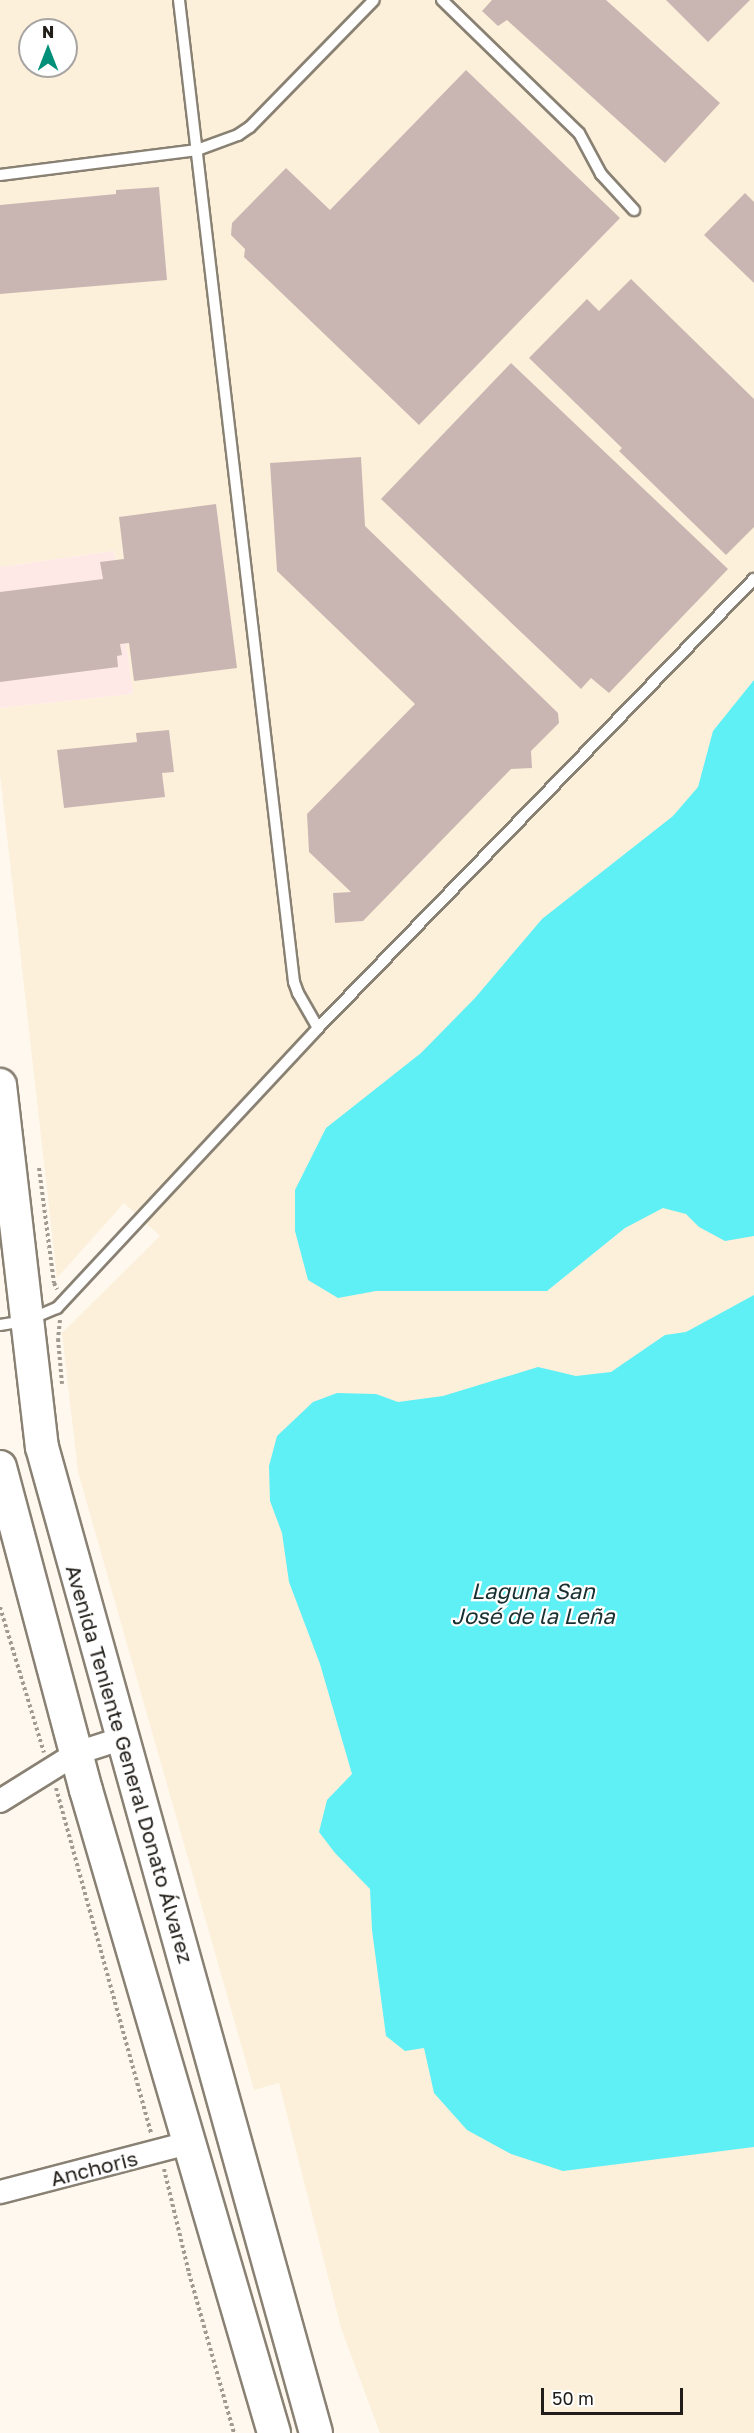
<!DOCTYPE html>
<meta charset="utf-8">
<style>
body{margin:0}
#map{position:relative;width:754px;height:2433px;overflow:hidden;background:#fef8ef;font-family:"Golos Text",sans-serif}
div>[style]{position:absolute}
.built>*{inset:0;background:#fdf0da}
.education>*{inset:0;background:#ffe9e7}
.water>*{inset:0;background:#5ff0f6}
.building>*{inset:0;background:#c9b6b3}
.path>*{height:4px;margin-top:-2px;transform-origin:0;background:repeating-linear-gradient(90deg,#9f9a92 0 3px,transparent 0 6px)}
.roads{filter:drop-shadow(2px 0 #898173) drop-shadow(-2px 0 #898173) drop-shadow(0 2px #898173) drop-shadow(0 -2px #898173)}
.service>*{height:10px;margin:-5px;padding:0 5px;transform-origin:5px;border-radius:5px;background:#fff}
.minor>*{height:22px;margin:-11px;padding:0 11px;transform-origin:11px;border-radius:11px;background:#fff}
.secondary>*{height:32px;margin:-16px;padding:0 16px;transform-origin:16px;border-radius:16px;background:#fff}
span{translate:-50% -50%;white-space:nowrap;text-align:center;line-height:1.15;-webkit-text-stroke:4.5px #fff;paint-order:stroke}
.street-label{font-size:21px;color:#211d18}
.water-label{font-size:22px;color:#172f30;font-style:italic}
.north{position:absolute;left:18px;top:18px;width:60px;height:60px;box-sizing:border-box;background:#fff;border:2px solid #a6a5a3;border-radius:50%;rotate:0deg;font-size:16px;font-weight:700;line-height:24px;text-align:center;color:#211d18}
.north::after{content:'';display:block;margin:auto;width:21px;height:27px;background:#008f79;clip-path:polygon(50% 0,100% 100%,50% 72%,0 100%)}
.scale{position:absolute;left:541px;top:2388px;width:142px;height:27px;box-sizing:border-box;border:3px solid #211d18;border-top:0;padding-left:8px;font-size:18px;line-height:21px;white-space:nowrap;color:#211d18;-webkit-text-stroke:4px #fff;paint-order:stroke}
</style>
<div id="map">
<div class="built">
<div style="clip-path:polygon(evenodd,0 0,754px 0,754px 2433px,380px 2433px,341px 2328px,279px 2083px,254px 2090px,78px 1472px,62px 1333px,160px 1236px,124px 1203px,57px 1278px,0 774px,0 708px,133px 694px,114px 551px,0 567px,0 0,30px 30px,66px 30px,66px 66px,30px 66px,30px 30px)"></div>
</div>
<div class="education">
<div style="clip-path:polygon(114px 551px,133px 694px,0 708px,0 567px)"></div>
</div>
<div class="water">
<div style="clip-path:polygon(754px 680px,754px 1236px,725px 1241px,699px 1227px,686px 1214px,663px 1208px,625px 1228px,547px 1291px,376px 1291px,338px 1298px,308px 1280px,295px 1231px,295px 1190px,326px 1128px,421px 1053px,475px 998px,542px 919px,673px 816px,698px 787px,713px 731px)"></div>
<div style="clip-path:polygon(754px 1295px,754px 2147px,563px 2171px,511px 2154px,467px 2130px,434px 2093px,424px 2048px,405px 2051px,386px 2036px,372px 1930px,370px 1889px,335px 1853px,319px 1832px,327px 1800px,352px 1774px,320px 1664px,289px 1582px,282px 1533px,270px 1501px,269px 1466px,277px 1436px,313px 1402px,337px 1393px,376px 1394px,398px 1402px,443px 1396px,538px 1367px,576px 1376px,611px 1372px,665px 1335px,686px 1332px)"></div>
</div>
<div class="building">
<div style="clip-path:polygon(492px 0,606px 0,720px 103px,665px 163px,507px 20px,498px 26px,482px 11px)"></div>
<div style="clip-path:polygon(666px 0,750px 0,708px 42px)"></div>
<div style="clip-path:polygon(466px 70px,620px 218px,419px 425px,244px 257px,245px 249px,231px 235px,232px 223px,286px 168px,330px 210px)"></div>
<div style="clip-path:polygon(159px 187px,167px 280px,0 294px,0 205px,116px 194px,116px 190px)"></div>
<div style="clip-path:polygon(745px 193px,754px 202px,754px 283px,704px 235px)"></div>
<div style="clip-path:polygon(631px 279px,754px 399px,754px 527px,726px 555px,619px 451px,622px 448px,529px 358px,587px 299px,599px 311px)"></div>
<div style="clip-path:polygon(511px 363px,728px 569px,609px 693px,591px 678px,581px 689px,381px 499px)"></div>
<div style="clip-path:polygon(361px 457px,365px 526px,558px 713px,559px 723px,531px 751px,532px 768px,511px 769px,363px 921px,335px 923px,333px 893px,351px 892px,309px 852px,307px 814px,415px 704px,277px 571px,270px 463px)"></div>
<div style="clip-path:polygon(216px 504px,237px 668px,134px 681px,129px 643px,120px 644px,122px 655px,117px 656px,118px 667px,0 682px,0 592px,103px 579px,100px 562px,124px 559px,119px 517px)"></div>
<div style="clip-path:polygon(169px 730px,174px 772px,162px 773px,165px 797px,64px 808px,57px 750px,137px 742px,136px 733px)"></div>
</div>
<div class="path">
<div style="left:39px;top:1168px;width:116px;rotate:82.6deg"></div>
<div style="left:54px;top:1283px;width:7px;rotate:63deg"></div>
<div style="left:60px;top:1320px;width:19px;rotate:96deg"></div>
<div style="left:58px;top:1339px;width:45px;rotate:84.9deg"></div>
<div style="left:0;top:1607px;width:152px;rotate:73.2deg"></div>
<div style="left:56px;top:1788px;width:359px;rotate:74.6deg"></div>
<div style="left:164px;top:2169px;width:107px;rotate:76.5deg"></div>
<div style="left:189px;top:2273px;width:166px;rotate:74.3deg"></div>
</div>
<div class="roads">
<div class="service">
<div style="left:179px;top:0;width:989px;rotate:83.32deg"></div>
<div style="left:294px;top:982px;width:12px;rotate:70deg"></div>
<div style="left:298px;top:993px;width:40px;rotate:60.3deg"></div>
<div style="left:442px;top:0;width:191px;rotate:44.2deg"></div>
<div style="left:579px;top:133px;width:47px;rotate:61.8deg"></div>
<div style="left:601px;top:174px;width:49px;rotate:47.5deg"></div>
<div style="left:0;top:175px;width:199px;rotate:-7.2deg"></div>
<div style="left:197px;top:150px;width:44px;rotate:-20.1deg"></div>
<div style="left:238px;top:135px;width:14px;rotate:-34deg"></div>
<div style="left:250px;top:127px;width:177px;rotate:-45.7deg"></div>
<div style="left:0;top:1325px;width:26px;rotate:-9deg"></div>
<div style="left:26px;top:1321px;width:34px;rotate:-23deg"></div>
<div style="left:57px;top:1308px;width:383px;rotate:-47deg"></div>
<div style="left:318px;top:1028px;width:626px;rotate:-45.84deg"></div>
</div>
<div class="minor">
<div style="left:0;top:1801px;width:91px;rotate:-31.9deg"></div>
<div style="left:77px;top:1753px;width:49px;rotate:-17.7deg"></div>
<div style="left:0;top:2192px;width:194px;rotate:-14.6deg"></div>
</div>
<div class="secondary">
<div style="left:0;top:1085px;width:364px;rotate:83.4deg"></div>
<div style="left:42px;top:1447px;width:1023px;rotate:74.47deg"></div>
<div style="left:0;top:1467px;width:334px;rotate:75.1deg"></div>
<div style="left:86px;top:1790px;width:670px;rotate:73.7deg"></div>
</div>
</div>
<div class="street-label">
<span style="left:130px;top:1764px;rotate:74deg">Avenida Teniente General Donato Álvarez</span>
<span style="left:94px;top:2168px;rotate:-14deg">Anchoris</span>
</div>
<div class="water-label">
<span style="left:533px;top:1603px">Laguna San<br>José de la Leña</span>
</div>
<div class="north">N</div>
<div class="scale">50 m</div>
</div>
